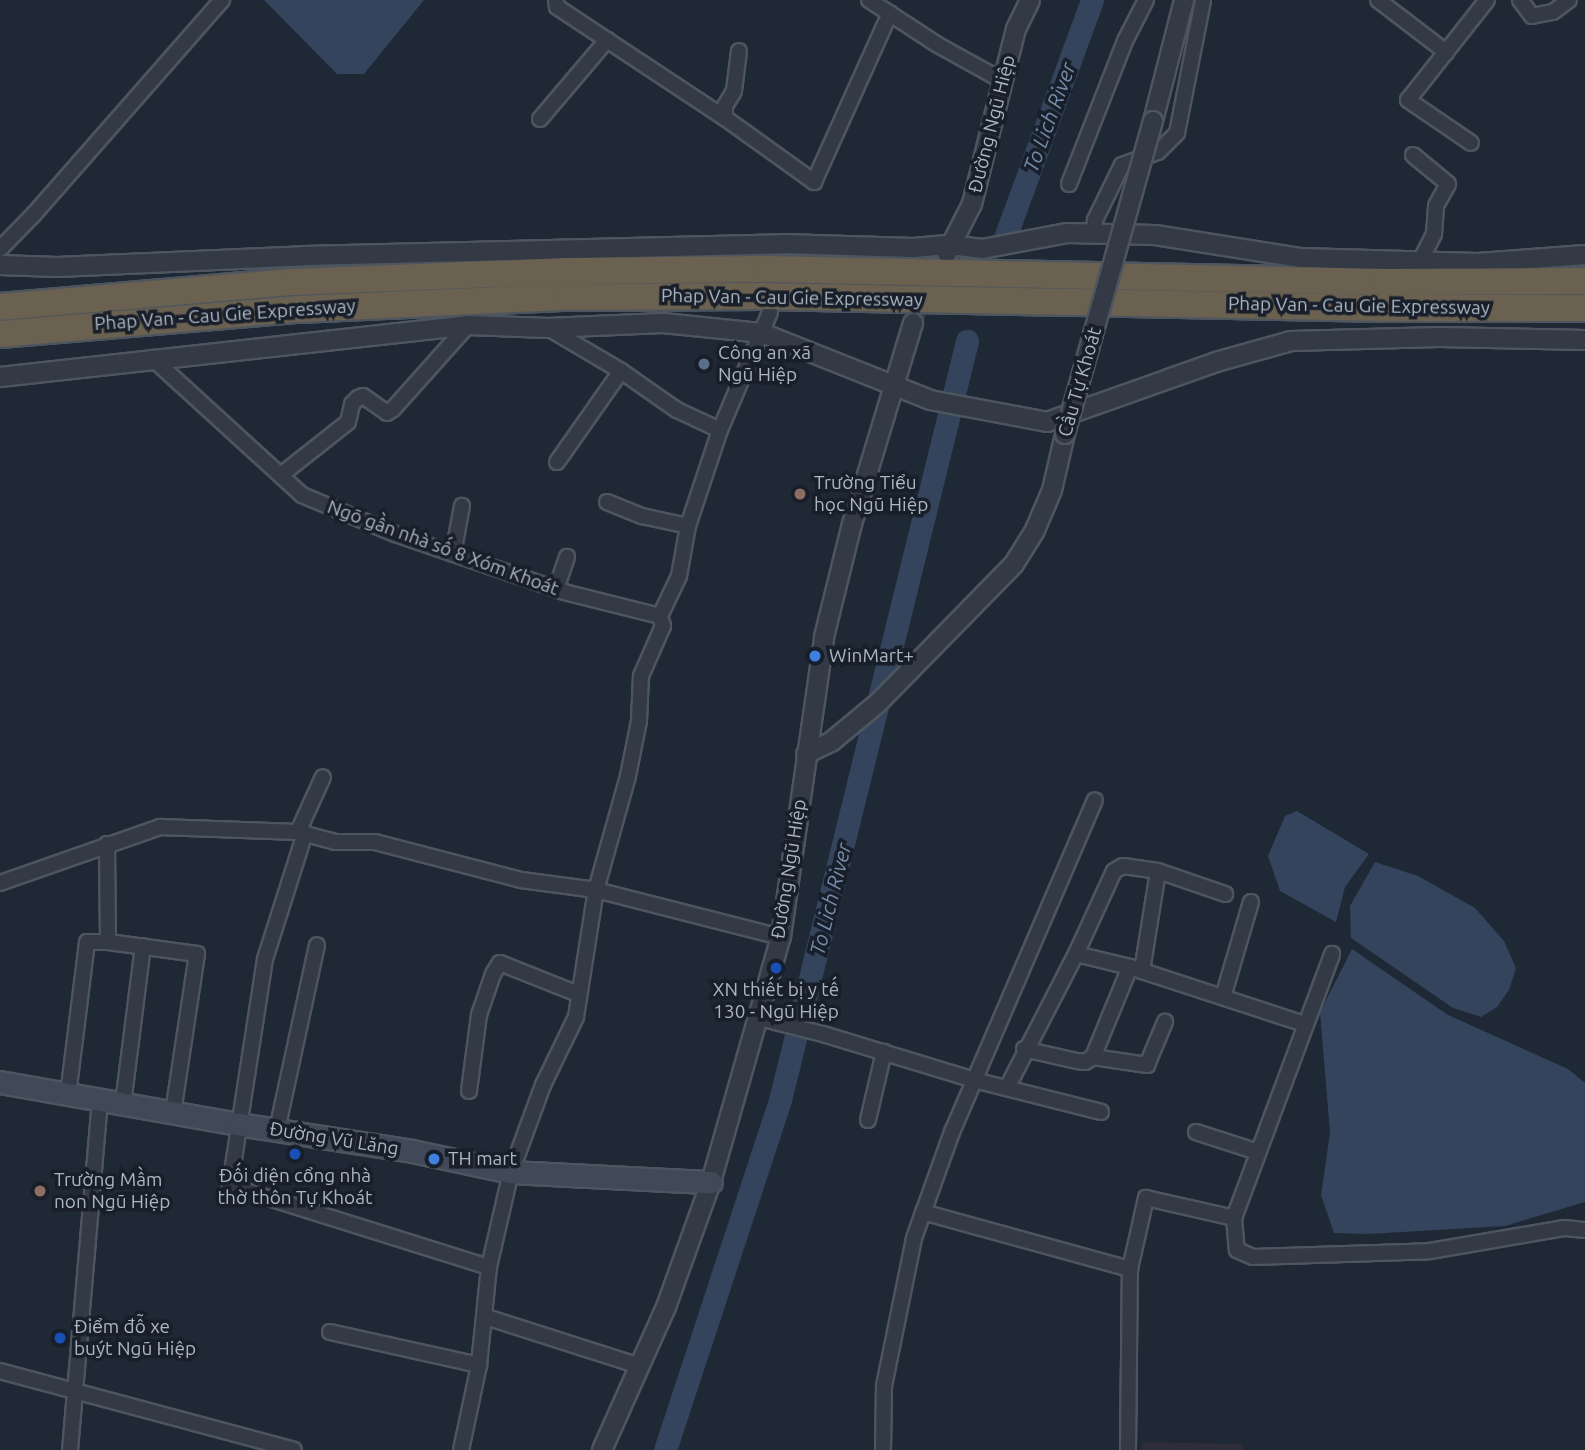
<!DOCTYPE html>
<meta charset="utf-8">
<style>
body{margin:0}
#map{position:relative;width:1585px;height:1450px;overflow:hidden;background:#1f2835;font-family:Ubuntu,sans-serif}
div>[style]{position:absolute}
.medical>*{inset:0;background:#2f2d3a}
.water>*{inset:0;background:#33445c}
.river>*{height:23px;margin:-11.5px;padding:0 11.5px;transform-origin:11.5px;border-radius:11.5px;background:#33445c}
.tertiary-tunnel>*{height:18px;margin-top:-9px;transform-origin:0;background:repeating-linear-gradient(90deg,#343d4a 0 18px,transparent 0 27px)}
.roads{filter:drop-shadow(2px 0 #4d5560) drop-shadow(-2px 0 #4d5560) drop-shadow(0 2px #4d5560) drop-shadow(0 -2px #4d5560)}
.minor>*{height:14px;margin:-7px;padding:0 7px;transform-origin:7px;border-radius:7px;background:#333a45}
.tertiary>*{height:18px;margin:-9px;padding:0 9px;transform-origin:9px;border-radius:9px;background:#333a45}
.secondary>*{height:21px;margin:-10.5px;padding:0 10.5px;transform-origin:10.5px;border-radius:10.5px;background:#414958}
.motorway>*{height:26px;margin:-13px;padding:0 13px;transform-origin:13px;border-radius:13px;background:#6b6150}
.bridges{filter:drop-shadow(2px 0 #4d5560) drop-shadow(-2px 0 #4d5560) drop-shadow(0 2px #4d5560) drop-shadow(0 -2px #4d5560)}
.tertiary-bridge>*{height:18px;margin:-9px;padding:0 9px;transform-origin:9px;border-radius:9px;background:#333a45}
.dots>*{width:19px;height:19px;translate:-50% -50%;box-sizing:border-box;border:4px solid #181f2a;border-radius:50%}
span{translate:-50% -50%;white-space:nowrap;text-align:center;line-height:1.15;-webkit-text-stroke:7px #181f2a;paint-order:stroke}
.street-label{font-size:19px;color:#acb5c2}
.poi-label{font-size:19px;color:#acb5c2}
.left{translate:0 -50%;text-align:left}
.water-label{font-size:21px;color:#758caa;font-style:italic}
</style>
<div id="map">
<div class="medical">
<div style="clip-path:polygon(1142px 1442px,1243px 1444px,1243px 1450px,1142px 1450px)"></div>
</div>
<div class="water">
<div style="clip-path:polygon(264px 0,424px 0,364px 74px,337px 74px)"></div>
<div style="clip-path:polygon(1297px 811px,1369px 854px,1345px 887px,1336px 922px,1280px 891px,1268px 856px,1285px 816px)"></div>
<div style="clip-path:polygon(1375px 862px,1418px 876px,1475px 908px,1504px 941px,1516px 968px,1509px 990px,1497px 1007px,1481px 1017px,1453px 1008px,1351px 938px,1350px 906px)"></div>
<div style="clip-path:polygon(1352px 949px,1448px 1015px,1568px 1069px,1585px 1083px,1585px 1202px,1505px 1226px,1368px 1234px,1334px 1233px,1321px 1195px,1330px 1133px,1320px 1012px)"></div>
</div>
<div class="river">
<div style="left:1006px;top:235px;width:250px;rotate:-69.9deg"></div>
<div style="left:665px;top:1450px;width:368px;rotate:-71.8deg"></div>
<div style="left:780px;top:1100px;width:782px;rotate:-76.16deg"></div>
</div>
<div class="tertiary-tunnel">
<div style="left:913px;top:323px;width:76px;rotate:-69.2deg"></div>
</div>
<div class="roads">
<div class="minor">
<div style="left:556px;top:0;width:7px;rotate:82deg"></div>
<div style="left:557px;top:7px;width:201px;rotate:33.5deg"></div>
<div style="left:725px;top:118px;width:110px;rotate:35.7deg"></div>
<div style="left:814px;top:182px;width:185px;rotate:-65.8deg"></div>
<div style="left:869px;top:0;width:82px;rotate:33.1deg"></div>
<div style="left:938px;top:45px;width:74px;rotate:29deg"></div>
<div style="left:1378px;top:0;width:86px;rotate:37.4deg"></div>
<div style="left:1446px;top:52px;width:61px;rotate:128.4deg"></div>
<div style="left:1408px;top:100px;width:76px;rotate:34.3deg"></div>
<div style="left:1520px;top:0;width:20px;rotate:53deg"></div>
<div style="left:1532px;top:16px;width:21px;rotate:-11deg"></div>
<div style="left:1553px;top:12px;width:20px;rotate:-37deg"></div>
<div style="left:1446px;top:52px;width:66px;rotate:-51.7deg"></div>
<div style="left:725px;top:118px;width:12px;rotate:-90deg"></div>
<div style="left:725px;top:106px;width:17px;rotate:-59deg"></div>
<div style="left:734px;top:91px;width:40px;rotate:-82.9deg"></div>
<div style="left:540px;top:119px;width:104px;rotate:-49.7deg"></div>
<div style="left:1413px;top:155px;width:45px;rotate:39.6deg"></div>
<div style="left:1448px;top:184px;width:25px;rotate:119deg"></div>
<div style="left:1436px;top:206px;width:28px;rotate:94deg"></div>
<div style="left:1434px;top:234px;width:30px;rotate:117deg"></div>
<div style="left:1069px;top:184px;width:154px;rotate:-68.6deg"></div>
<div style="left:1125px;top:41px;width:46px;rotate:-62.9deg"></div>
<div style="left:1094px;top:233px;width:13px;rotate:-86deg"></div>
<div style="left:1095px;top:220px;width:61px;rotate:-63.9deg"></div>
<div style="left:1122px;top:165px;width:38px;rotate:-20deg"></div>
<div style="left:1158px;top:152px;width:27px;rotate:-45deg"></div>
<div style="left:1177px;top:133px;width:136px;rotate:-78.9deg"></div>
<div style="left:0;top:249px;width:49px;rotate:-45.8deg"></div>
<div style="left:34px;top:214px;width:285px;rotate:-48.7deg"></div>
<div style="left:548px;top:328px;width:85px;rotate:30.5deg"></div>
<div style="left:621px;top:371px;width:68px;rotate:34.9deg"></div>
<div style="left:677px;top:410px;width:47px;rotate:24.9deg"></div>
<div style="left:152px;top:358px;width:203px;rotate:42.4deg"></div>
<div style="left:302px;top:495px;width:101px;rotate:22.8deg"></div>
<div style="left:395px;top:534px;width:179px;rotate:18.9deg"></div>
<div style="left:564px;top:592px;width:99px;rotate:14deg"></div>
<div style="left:557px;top:462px;width:111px;rotate:-54.9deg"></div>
<div style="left:281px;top:475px;width:85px;rotate:-38.3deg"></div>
<div style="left:348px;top:422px;width:18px;rotate:-77deg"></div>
<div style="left:352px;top:404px;width:8px;rotate:-45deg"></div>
<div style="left:358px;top:398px;width:5px;rotate:-22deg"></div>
<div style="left:363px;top:396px;width:29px;rotate:35deg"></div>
<div style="left:387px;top:413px;width:7px;rotate:-34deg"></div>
<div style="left:393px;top:409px;width:113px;rotate:-48.2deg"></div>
<div style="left:607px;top:502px;width:38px;rotate:22deg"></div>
<div style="left:642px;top:516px;width:47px;rotate:12.3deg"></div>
<div style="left:453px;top:554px;width:49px;rotate:-79.4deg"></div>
<div style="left:556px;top:589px;width:34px;rotate:-71deg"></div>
<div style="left:298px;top:832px;width:60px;rotate:-65.6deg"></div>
<div style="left:305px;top:833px;width:132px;rotate:107.6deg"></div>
<div style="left:265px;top:959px;width:230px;rotate:98.8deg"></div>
<div style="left:230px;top:1186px;width:271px;rotate:17.4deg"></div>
<div style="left:107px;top:844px;width:98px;rotate:89.4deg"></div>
<div style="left:0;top:883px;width:170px;rotate:-19.3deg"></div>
<div style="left:160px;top:827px;width:138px;rotate:2.1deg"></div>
<div style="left:298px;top:832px;width:38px;rotate:15deg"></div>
<div style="left:335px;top:842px;width:40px"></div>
<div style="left:375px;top:842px;width:151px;rotate:14.6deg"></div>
<div style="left:521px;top:880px;width:76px;rotate:7.6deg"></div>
<div style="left:596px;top:890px;width:191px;rotate:14.3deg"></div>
<div style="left:1076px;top:954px;width:91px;rotate:-65.4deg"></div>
<div style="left:1114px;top:871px;width:10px;rotate:-29deg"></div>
<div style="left:1123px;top:866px;width:35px;rotate:8deg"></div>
<div style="left:1142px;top:971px;width:101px;rotate:-80.9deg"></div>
<div style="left:1158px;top:871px;width:71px;rotate:18.9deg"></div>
<div style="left:1223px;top:997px;width:99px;rotate:-73.6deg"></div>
<div style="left:755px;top:1017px;width:70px;rotate:14deg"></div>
<div style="left:823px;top:1034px;width:158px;rotate:16.9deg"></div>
<div style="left:974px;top:1080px;width:131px;rotate:14.1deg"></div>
<div style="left:1024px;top:1049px;width:54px;rotate:12.8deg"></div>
<div style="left:1077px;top:1061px;width:8px;rotate:7deg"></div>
<div style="left:1085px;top:1062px;width:9px;rotate:-32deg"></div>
<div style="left:1093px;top:1057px;width:97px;rotate:-67.7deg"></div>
<div style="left:1130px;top:967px;width:183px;rotate:18.1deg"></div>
<div style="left:1093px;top:1057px;width:55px;rotate:8.4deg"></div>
<div style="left:1147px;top:1065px;width:47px;rotate:-67.3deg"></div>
<div style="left:1007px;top:1088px;width:151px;rotate:-62.8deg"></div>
<div style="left:1076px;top:954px;width:56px;rotate:13.5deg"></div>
<div style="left:469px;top:1091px;width:77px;rotate:-82.5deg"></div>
<div style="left:479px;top:1015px;width:43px;rotate:-71.1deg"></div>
<div style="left:493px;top:974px;width:13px;rotate:-58deg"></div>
<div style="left:500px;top:963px;width:84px;rotate:21.7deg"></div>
<div style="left:68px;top:1095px;width:154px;rotate:-82.9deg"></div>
<div style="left:87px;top:942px;width:21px"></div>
<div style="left:108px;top:942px;width:90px;rotate:7.7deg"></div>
<div style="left:197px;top:954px;width:160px;rotate:98.6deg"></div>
<div style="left:123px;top:1104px;width:159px;rotate:-82.8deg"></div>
<div style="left:868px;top:1120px;width:70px;rotate:-76.8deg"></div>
<div style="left:277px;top:1130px;width:189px;rotate:-77.8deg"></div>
<div style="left:1196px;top:1132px;width:65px;rotate:17.9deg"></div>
<div style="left:923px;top:1212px;width:215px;rotate:15.4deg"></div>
<div style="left:1234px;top:1218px;width:282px;rotate:-69.6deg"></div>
<div style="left:486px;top:1317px;width:162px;rotate:17.7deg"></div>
<div style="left:330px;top:1332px;width:153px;rotate:12.5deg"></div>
<div style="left:0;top:1371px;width:304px;rotate:15deg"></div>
<div style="left:70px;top:1450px;width:350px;rotate:-85.1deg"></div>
<div style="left:461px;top:1450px;width:87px;rotate:-78deg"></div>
<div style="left:479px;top:1365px;width:99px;rotate:-84.2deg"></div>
<div style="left:489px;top:1267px;width:98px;rotate:-77deg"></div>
<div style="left:511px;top:1172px;width:93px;rotate:-69.8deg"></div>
<div style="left:543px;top:1085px;width:76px;rotate:-64.1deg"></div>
<div style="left:576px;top:1017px;width:129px;rotate:-81.1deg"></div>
<div style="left:596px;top:890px;width:118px;rotate:-74.3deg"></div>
<div style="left:628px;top:776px;width:56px;rotate:-78.7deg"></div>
<div style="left:639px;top:721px;width:45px;rotate:-87.5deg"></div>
<div style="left:641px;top:676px;width:55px;rotate:-66.3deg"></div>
<div style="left:663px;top:626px;width:10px;rotate:-107deg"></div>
<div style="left:660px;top:616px;width:44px;rotate:-64.6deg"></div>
<div style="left:679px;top:576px;width:51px;rotate:-79.8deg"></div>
<div style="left:688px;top:526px;width:101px;rotate:-71.6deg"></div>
<div style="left:720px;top:430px;width:128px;rotate:-67deg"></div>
<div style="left:883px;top:1450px;width:64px;rotate:-89.1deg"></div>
<div style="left:884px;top:1386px;width:151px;rotate:-78.5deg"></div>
<div style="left:914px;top:1238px;width:113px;rotate:-70.3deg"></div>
<div style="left:952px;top:1132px;width:361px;rotate:-66.7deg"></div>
<div style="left:1128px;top:1450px;width:181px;rotate:-89.4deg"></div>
<div style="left:1130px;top:1269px;width:73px;rotate:-77.3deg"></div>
<div style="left:1146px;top:1198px;width:90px;rotate:12.8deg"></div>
<div style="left:1234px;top:1218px;width:32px;rotate:85deg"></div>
<div style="left:1237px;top:1250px;width:17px;rotate:24deg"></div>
<div style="left:1253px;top:1257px;width:177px;rotate:-1.9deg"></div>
<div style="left:1430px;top:1251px;width:137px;rotate:-9.7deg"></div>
<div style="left:1565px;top:1228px;width:20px;rotate:6deg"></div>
</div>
<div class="tertiary">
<div style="left:1153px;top:121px;width:125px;rotate:-75.6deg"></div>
<div style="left:947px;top:253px;width:55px;rotate:-63deg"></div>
<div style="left:972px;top:204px;width:180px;rotate:-75.9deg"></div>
<div style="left:1016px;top:29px;width:32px;rotate:-64deg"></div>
<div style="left:0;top:265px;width:57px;rotate:2deg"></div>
<div style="left:57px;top:267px;width:247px;rotate:-2.5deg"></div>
<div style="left:304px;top:256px;width:479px;rotate:-1.4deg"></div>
<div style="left:783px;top:244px;width:130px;rotate:1.8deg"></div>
<div style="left:913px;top:248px;width:37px;rotate:-5deg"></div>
<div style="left:950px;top:245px;width:32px;rotate:7deg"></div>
<div style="left:982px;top:249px;width:86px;rotate:-10.7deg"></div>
<div style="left:1067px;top:233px;width:88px;rotate:1.3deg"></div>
<div style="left:1155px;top:235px;width:148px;rotate:9deg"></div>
<div style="left:1301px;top:258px;width:176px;rotate:1.6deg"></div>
<div style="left:1477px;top:263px;width:108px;rotate:-4.2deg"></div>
<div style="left:0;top:377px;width:471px;rotate:-6.3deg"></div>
<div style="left:468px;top:325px;width:80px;rotate:2.1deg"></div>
<div style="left:548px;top:328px;width:115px;rotate:-2.5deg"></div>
<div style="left:663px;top:323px;width:100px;rotate:5.8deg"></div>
<div style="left:762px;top:333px;width:181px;rotate:21.7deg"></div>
<div style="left:930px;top:400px;width:119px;rotate:10.6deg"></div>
<div style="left:1047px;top:422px;width:179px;rotate:-19.5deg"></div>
<div style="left:1216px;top:362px;width:78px;rotate:-15.6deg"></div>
<div style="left:1291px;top:341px;width:149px;rotate:-1.5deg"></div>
<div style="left:1440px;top:337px;width:145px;rotate:1.2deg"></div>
<div style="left:806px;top:754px;width:28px;rotate:-26deg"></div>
<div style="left:831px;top:742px;width:61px;rotate:-39.7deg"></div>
<div style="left:878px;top:703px;width:194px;rotate:-45.6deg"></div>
<div style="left:1014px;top:564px;width:40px;rotate:-58deg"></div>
<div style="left:1035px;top:530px;width:43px;rotate:-67deg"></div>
<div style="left:1052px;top:490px;width:57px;rotate:-76.9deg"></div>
<div style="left:602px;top:1450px;width:157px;rotate:-65.9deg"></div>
<div style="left:666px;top:1307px;width:133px;rotate:-70.2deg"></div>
<div style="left:711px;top:1182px;width:255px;rotate:-74.1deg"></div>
<div style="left:781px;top:937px;width:303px;rotate:-81.8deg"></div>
<div style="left:824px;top:637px;width:116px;rotate:-76.1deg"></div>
<div style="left:852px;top:524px;width:210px;rotate:-73.1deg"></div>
</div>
<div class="secondary">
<div style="left:0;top:1082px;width:242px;rotate:10deg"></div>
<div style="left:238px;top:1124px;width:176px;rotate:8.8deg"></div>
<div style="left:412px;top:1151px;width:101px;rotate:12deg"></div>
<div style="left:511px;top:1172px;width:200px;rotate:2.9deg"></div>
</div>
<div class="motorway">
<div style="left:0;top:307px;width:295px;rotate:-4.9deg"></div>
<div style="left:294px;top:282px;width:275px;rotate:-2.3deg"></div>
<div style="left:569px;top:271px;width:196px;rotate:-0.6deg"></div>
<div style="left:765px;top:269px;width:620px;rotate:1.2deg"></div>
<div style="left:1385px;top:282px;width:200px;rotate:-0.3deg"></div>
<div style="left:0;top:334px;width:300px;rotate:-4.8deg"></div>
<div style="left:299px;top:309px;width:269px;rotate:-2.6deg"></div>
<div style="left:568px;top:297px;width:194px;rotate:-0.3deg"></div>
<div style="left:762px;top:296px;width:620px;rotate:1.11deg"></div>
<div style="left:1382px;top:308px;width:203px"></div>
</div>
</div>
<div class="bridges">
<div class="tertiary-bridge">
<div style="left:1065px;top:434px;width:325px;rotate:-74.3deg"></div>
</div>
</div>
<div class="dots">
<div style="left:704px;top:364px;background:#5c6f8a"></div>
<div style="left:800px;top:494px;background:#8d6e63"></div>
<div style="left:815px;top:656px;background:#3f7fe0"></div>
<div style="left:776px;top:968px;background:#1a4fb4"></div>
<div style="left:295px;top:1154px;background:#1a4fb4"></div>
<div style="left:434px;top:1159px;background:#3f7fe0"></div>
<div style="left:40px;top:1191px;background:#8d6e63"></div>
<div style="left:60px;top:1338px;background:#1a4fb4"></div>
</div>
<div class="street-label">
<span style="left:992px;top:124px;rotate:-76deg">Đường Ngũ Hiệp</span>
<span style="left:792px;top:298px;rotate:1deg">Phap Van - Cau Gie Expressway</span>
<span style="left:1359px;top:306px;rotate:1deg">Phap Van - Cau Gie Expressway</span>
<span style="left:225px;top:315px;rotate:-4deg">Phap Van - Cau Gie Expressway</span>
<span style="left:1080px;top:382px;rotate:-74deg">Cầu Tự Khoát</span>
<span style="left:443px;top:548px;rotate:20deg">Ngõ gần nhà số 8 Xóm Khoát</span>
<span style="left:789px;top:869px;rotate:-81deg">Đường Ngũ Hiệp</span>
<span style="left:334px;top:1139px;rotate:9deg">Đường Vũ Lăng</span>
</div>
<div class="poi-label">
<span class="left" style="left:718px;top:364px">Công an xã<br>Ngũ Hiệp</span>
<span class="left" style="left:814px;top:494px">Trường Tiểu<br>học Ngũ Hiệp</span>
<span class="left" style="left:829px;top:656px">WinMart+</span>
<span style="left:776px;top:1001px">XN thiết bị y tế<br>130 - Ngũ Hiệp</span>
<span class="left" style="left:448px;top:1159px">TH mart</span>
<span style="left:295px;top:1187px">Đối diện cổng nhà<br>thờ thôn Tự Khoát</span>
<span class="left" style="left:54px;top:1191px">Trường Mầm<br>non Ngũ Hiệp</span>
<span class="left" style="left:74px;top:1338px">Điểm đỗ xe<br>buýt Ngũ Hiệp</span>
</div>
<div class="water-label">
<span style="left:1049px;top:117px;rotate:-70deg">To Lich River</span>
<span style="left:830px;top:899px;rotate:-76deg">To Lich River</span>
</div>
</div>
